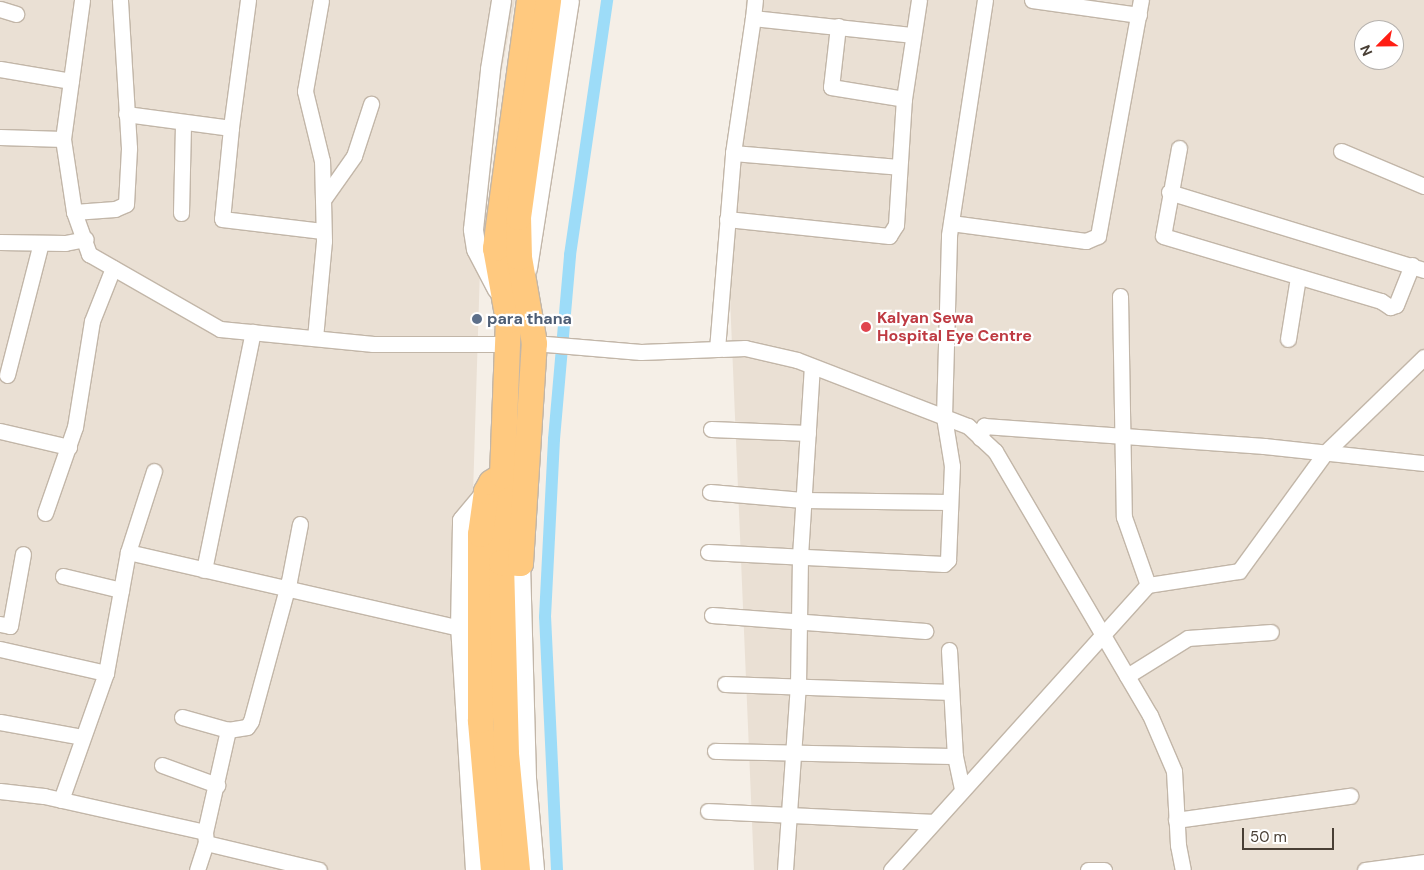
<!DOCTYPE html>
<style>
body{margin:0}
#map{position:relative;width:1424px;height:870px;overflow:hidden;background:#f5efe7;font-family:"DM Sans",sans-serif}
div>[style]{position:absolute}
.residential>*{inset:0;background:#eae0d4}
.canal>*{height:12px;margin:-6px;padding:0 6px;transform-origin:6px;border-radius:6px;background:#9ddcf8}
.roads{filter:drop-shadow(1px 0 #c2b6a8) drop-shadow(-1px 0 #c2b6a8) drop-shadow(0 1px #c2b6a8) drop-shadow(0 -1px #c2b6a8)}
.minor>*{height:15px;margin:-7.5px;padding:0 7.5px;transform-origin:7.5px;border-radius:7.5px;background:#fff}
.tertiary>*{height:19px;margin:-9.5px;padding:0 9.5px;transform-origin:9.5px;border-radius:9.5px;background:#fff}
.trunk>*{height:25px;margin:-12.5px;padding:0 12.5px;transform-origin:12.5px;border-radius:12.5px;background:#ffc97f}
.dots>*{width:14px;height:14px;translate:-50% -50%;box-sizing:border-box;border:2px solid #fff;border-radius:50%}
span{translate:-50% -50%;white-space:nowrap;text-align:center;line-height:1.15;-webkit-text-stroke:4.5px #fff;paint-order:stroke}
.health-label{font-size:16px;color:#be3a42;font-weight:700}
.left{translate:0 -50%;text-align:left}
.service-label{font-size:16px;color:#4e5e75;font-weight:700}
.north{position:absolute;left:1354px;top:20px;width:50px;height:50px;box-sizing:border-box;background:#fff;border:1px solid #b6b2ae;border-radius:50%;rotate:247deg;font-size:14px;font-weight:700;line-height:20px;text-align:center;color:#493f35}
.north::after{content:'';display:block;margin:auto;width:18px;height:22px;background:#ff1e14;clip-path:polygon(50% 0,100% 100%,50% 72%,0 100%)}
.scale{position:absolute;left:1242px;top:828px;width:92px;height:22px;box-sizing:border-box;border:2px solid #493f35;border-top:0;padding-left:6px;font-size:15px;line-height:18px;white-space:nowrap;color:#493f35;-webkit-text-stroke:4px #fff;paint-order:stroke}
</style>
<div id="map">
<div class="residential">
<div style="clip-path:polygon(0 0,515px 0,483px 172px,468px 655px,472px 870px,0 870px)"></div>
<div style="clip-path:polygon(evenodd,746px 0,1424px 0,1424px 870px,754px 870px,728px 250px,746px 0,1364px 30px,1394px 30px,1394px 60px,1364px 60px,1364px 30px)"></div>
</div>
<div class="canal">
<div style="left:557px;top:870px;width:253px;rotate:-92.7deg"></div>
<div style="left:545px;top:617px;width:178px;rotate:-87.1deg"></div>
<div style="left:554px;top:439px;width:185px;rotate:-85deg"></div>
<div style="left:570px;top:255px;width:258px;rotate:-81.7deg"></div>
</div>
<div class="roads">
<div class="minor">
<div style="left:248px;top:0;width:129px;rotate:97.6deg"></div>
<div style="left:231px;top:128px;width:91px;rotate:95.6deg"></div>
<div style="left:222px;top:219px;width:101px;rotate:6.8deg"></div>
<div style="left:1032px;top:0;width:108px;rotate:8deg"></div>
<div style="left:0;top:9px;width:17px;rotate:17deg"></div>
<div style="left:753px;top:18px;width:18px;rotate:-84deg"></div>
<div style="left:838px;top:26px;width:61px;rotate:96.5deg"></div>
<div style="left:831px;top:87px;width:74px;rotate:9.3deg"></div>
<div style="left:0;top:69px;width:72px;rotate:9.6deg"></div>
<div style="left:126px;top:114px;width:106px;rotate:7.6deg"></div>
<div style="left:0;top:137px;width:63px;rotate:1.8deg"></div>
<div style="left:63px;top:139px;width:74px;rotate:81.4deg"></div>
<div style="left:74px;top:212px;width:45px;rotate:70.3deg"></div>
<div style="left:89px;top:254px;width:151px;rotate:29.8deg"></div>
<div style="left:220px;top:329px;width:154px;rotate:5.6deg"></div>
<div style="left:373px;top:344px;width:136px"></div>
<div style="left:63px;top:139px;width:140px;rotate:-82.2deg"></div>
<div style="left:1179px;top:148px;width:89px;rotate:100.3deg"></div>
<div style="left:1163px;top:236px;width:227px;rotate:16.6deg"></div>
<div style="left:1381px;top:301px;width:11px;rotate:34deg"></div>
<div style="left:1390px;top:307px;width:6px;rotate:-18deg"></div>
<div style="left:1396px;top:305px;width:43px;rotate:-68.2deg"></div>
<div style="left:1341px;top:151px;width:90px;rotate:22.9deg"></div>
<div style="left:733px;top:153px;width:166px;rotate:4.8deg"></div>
<div style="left:1169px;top:192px;width:267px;rotate:17deg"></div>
<div style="left:323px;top:200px;width:54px;rotate:-54.8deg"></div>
<div style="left:354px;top:156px;width:55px;rotate:-71.9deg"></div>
<div style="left:74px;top:212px;width:41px;rotate:-4.2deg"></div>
<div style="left:115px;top:209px;width:12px;rotate:-24deg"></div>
<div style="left:126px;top:204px;width:56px;rotate:-86.9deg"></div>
<div style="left:129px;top:148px;width:148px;rotate:-93.5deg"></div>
<div style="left:181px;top:213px;width:91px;rotate:-88.7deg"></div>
<div style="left:727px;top:219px;width:163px;rotate:6deg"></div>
<div style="left:889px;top:236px;width:13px;rotate:-58deg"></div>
<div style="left:896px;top:225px;width:126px;rotate:-86.4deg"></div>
<div style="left:904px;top:99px;width:100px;rotate:-81.4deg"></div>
<div style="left:951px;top:223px;width:136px;rotate:7.6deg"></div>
<div style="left:1086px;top:241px;width:13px;rotate:-23deg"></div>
<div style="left:1098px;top:236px;width:240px;rotate:-79.7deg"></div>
<div style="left:0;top:242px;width:65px;rotate:0.9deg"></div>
<div style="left:65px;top:243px;width:21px;rotate:-11deg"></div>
<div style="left:1120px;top:296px;width:221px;rotate:89deg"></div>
<div style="left:1124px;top:517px;width:72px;rotate:70.6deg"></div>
<div style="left:315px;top:338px;width:97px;rotate:-84.7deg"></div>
<div style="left:324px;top:241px;width:80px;rotate:-91.4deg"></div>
<div style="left:322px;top:161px;width:72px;rotate:-103.7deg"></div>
<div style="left:305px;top:91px;width:92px;rotate:-80deg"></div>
<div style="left:1288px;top:339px;width:63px;rotate:-80.8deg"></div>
<div style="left:534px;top:343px;width:107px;rotate:4.8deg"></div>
<div style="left:641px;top:352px;width:104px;rotate:-2.2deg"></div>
<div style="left:745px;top:348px;width:53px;rotate:13deg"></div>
<div style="left:797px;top:360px;width:183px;rotate:21.1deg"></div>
<div style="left:968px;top:426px;width:37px;rotate:43deg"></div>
<div style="left:995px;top:451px;width:306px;rotate:59.6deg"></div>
<div style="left:1150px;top:715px;width:61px;rotate:66.8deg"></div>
<div style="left:1174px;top:771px;width:74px;rotate:86.9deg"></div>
<div style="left:1178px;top:845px;width:25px;rotate:79deg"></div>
<div style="left:717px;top:349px;width:197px;rotate:-85.3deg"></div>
<div style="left:733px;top:153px;width:136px;rotate:-81.6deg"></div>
<div style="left:753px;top:18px;width:161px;rotate:6.1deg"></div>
<div style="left:7px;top:375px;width:136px;rotate:-75.6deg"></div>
<div style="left:711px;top:429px;width:97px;rotate:2.4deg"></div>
<div style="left:0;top:431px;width:71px;rotate:13.1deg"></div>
<div style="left:980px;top:438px;width:13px;rotate:-72deg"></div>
<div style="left:984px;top:426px;width:281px;rotate:4.1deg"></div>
<div style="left:1264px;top:446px;width:161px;rotate:6.1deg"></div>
<div style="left:710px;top:492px;width:93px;rotate:4.9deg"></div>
<div style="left:803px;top:500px;width:146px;rotate:0.8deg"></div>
<div style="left:45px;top:513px;width:91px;rotate:-70.8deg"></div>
<div style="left:75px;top:427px;width:107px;rotate:-80.9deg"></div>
<div style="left:92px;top:321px;width:57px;rotate:-68.4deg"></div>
<div style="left:128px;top:552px;width:341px;rotate:12.9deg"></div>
<div style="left:708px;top:552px;width:236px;rotate:2.9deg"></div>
<div style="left:944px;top:564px;width:6px;rotate:-45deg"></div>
<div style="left:948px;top:560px;width:94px;rotate:-87.6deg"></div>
<div style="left:952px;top:466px;width:50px;rotate:-99.3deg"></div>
<div style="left:944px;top:417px;width:182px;rotate:-88.4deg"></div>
<div style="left:949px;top:235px;width:238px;rotate:-81.3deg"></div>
<div style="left:204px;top:570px;width:243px;rotate:-78.4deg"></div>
<div style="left:63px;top:576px;width:60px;rotate:13.6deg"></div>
<div style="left:712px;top:615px;width:214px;rotate:4.3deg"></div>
<div style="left:0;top:624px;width:10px;rotate:11deg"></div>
<div style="left:10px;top:626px;width:73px;rotate:-79.8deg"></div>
<div style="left:0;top:649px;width:109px;rotate:12.8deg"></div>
<div style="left:949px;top:650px;width:106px;rotate:86.8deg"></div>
<div style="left:955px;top:756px;width:35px;rotate:78deg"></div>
<div style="left:1127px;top:676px;width:72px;rotate:-31.9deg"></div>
<div style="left:1188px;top:638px;width:83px;rotate:-4.1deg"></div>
<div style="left:725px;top:684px;width:226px;rotate:2deg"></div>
<div style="left:182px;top:717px;width:48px;rotate:15.8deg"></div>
<div style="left:228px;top:730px;width:19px;rotate:-9deg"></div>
<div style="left:247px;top:727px;width:7px;rotate:-56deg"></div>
<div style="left:251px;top:721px;width:145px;rotate:-74.8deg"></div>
<div style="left:289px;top:581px;width:58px;rotate:-79.1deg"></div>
<div style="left:0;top:722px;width:83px;rotate:10.4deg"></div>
<div style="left:715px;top:751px;width:240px;rotate:1.2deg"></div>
<div style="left:162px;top:765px;width:59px;rotate:20deg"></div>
<div style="left:0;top:791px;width:44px;rotate:6.5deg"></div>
<div style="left:44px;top:796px;width:165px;rotate:12.6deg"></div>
<div style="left:205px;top:832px;width:11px;rotate:85deg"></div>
<div style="left:206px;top:843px;width:116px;rotate:13.4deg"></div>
<div style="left:61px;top:800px;width:135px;rotate:-70.5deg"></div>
<div style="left:106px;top:673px;width:123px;rotate:-79.7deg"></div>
<div style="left:128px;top:552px;width:85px;rotate:-72.2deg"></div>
<div style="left:708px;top:811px;width:225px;rotate:2.8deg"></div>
<div style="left:1176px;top:820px;width:176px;rotate:-7.9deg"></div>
<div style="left:205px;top:832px;width:105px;rotate:-77.3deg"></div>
<div style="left:197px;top:870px;width:28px;rotate:-72deg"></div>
<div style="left:785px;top:870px;width:185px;rotate:-86deg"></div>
<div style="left:798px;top:685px;width:129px;rotate:-89.1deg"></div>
<div style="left:800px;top:556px;width:190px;rotate:-86.4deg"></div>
<div style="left:891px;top:870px;width:384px;rotate:-48deg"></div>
<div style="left:1148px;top:585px;width:92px;rotate:-8.7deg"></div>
<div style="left:1239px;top:571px;width:146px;rotate:-53.9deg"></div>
<div style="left:1325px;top:453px;width:138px;rotate:-44.1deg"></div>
<div style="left:1088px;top:870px;width:16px"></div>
<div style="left:1365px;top:870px;width:60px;rotate:-7.7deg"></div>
</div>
<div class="tertiary">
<div style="left:527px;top:268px;width:271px;rotate:-81.1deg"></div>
<div style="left:497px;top:289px;width:45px;rotate:-117.7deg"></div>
<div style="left:476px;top:249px;width:20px;rotate:-99deg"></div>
<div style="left:473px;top:229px;width:161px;rotate:-83.9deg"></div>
<div style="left:490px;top:69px;width:70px;rotate:-80.9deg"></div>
<div style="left:520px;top:563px;width:215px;rotate:88.4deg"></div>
<div style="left:526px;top:778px;width:92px;rotate:85deg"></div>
<div style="left:475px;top:870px;width:242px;rotate:-93.5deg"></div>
<div style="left:460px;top:628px;width:108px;rotate:-88.9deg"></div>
<div style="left:462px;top:520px;width:38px;rotate:-50deg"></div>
</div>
<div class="trunk">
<div style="left:501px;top:562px;width:87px;rotate:-89.3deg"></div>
<div style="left:493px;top:870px;width:151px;rotate:-95deg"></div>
<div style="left:480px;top:720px;width:186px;rotate:-90deg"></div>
<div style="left:480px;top:534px;width:43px;rotate:-82.1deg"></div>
<div style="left:486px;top:491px;width:10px;rotate:-61deg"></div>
<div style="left:491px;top:482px;width:13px;rotate:-32deg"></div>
<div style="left:502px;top:475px;width:155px;rotate:-87.8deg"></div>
<div style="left:508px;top:320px;width:73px;rotate:-100.2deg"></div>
<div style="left:495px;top:248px;width:250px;rotate:-82.2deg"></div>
<div style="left:517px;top:870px;width:117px;rotate:-95.4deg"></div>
<div style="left:506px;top:754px;width:192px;rotate:-91.5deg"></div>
<div style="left:501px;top:562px;width:19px;rotate:3deg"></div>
<div style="left:520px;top:563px;width:220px;rotate:-86.4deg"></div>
<div style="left:534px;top:343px;width:87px;rotate:-99.9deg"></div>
<div style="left:519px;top:257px;width:40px;rotate:-91.4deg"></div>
<div style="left:518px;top:217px;width:219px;rotate:-82.1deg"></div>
</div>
</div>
<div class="dots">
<div style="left:477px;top:319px;background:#5c6f8a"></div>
<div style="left:866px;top:327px;background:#e0444e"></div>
</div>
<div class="health-label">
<span class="left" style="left:877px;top:327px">Kalyan Sewa<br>Hospital Eye Centre</span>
</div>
<div class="service-label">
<span class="left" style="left:487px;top:319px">para thana</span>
</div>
<div class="north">N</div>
<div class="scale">50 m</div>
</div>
